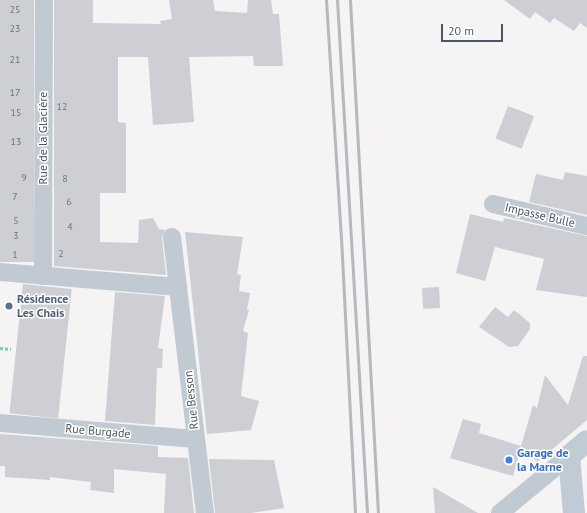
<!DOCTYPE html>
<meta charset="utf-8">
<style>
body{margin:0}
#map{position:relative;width:587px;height:513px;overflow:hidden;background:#f5f3f3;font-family:"PT Sans",sans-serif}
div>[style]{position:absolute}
.building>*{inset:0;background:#cdcfd5;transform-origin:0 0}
.path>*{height:2.5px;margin-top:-1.25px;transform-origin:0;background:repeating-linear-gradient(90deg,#7ad0a6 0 3px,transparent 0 5px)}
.minor>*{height:18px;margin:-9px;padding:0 9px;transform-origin:9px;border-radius:9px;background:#c1cad2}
.secondary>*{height:22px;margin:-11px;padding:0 11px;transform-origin:11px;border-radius:11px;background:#c1cbd6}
.rail>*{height:3px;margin:-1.5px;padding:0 1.5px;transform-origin:1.5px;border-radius:1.5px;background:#b5b8bd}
.dots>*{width:11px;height:11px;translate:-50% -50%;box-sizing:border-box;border:2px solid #fff;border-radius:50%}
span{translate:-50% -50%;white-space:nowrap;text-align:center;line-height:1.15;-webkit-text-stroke:3px #fff;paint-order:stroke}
.number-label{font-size:10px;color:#6b747e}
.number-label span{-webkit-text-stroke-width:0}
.street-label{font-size:12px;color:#4a5661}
.service-label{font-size:12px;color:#4e5e75;font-weight:700}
.left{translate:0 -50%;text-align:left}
.shop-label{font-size:12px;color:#366cbe;font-weight:700}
.scale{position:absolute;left:441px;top:24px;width:62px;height:18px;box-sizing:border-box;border:2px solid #4a5661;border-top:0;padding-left:5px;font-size:12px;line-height:14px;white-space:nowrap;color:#4a5661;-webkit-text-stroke:3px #fff;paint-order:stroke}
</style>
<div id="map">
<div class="building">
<div style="left:0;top:0;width:34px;height:262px"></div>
<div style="clip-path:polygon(54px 0,93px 0,93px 23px,161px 24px,160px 21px,172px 19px,169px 0,213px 0,215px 11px,247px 13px,248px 0,271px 0,273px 14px,279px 14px,283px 66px,254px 66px,253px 56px,189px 57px,194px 122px,153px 125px,148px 57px,118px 57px,118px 122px,126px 123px,126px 193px,100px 193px,100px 242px,138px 243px,139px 220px,153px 218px,159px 229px,165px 230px,162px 238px,166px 275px,54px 266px)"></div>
<div style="clip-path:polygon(504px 0,587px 0,587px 28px,580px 23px,574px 31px,554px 18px,550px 23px,535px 12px,530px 19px)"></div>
<div style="left:508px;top:106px;width:28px;height:35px;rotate:21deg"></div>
<div style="clip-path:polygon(565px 172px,587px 176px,587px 215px,529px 202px,536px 174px,563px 180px)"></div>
<div style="clip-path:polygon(470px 214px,503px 222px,504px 218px,587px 236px,587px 297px,536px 290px,544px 259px,495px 247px,485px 281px,456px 273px)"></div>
<div style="clip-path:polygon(185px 232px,243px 237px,237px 274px,241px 275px,239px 291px,250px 293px,247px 310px,249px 310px,243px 331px,248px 333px,241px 396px,259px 401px,251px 430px,207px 434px)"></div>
<div style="left:23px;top:284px;width:49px;height:130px;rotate:6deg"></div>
<div style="left:439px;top:287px;width:21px;height:17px;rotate:87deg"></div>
<div style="clip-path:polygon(115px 292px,165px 296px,158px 348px,163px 349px,162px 368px,157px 368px,155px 425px,105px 421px)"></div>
<div style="clip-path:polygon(495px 307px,508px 317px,514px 310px,530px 323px,530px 329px,518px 346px,509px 347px,479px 327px)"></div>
<div style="clip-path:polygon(583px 356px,587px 356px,587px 420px,537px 462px,521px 446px,533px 405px,537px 408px,545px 375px,568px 405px)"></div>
<div style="clip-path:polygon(463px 419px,481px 424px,479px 433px,521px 446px,513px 476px,450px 458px)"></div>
<div style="clip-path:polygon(0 434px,158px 446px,158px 457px,188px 458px,194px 513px,164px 513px,166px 474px,114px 469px,114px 493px,90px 490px,91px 482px,50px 477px,50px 480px,5px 477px,5px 466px,0 466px)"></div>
<div style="clip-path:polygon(209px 459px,274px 460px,284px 508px,251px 513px,215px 513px)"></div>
<div style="clip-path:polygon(433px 487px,478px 513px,435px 513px)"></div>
</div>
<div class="path">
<div style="left:0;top:348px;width:11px;rotate:5deg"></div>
</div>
<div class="minor">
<div style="left:493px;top:204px;width:97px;rotate:13.2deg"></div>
<div style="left:172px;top:237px;width:278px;rotate:83.2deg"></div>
<div style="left:0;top:272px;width:179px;rotate:4.8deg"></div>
<div style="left:43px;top:276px;width:276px;rotate:-89.8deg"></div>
<div style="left:0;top:423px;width:196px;rotate:4.7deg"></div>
<div style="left:500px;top:513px;width:89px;rotate:-39.6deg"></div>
</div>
<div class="secondary">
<div style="left:574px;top:513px;width:57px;rotate:-95deg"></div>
<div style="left:569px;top:456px;width:23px;rotate:-40deg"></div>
</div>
<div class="rail">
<div style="left:326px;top:0;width:237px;rotate:86.4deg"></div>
<div style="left:341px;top:237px;width:276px;rotate:87.1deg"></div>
<div style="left:337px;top:0;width:514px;rotate:86.65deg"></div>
<div style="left:350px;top:0;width:514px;rotate:86.88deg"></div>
</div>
<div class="dots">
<div style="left:9px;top:306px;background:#5c6f8a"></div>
<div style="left:509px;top:460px;background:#3f7fe0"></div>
</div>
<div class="number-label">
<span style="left:15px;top:10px">25</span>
<span style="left:15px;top:29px">23</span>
<span style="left:15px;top:60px">21</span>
<span style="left:15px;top:93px">17</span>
<span style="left:62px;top:107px">12</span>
<span style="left:16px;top:113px">15</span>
<span style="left:16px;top:142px">13</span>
<span style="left:24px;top:178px">9</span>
<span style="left:65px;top:179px">8</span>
<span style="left:15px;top:197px">7</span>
<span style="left:69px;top:202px">6</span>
<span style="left:16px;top:221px">5</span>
<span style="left:70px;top:227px">4</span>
<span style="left:16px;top:236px">3</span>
<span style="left:61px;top:254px">2</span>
<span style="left:15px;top:255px">1</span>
</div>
<div class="street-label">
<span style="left:43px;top:138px;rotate:-90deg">Rue de la Glacière</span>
<span style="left:540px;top:215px;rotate:13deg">Impasse Bulle</span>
<span style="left:191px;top:400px;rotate:-96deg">Rue Besson</span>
<span style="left:98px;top:431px;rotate:5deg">Rue Burgade</span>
</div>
<div class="service-label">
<span class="left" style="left:17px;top:306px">Résidence<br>Les Chais</span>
</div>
<div class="shop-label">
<span class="left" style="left:517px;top:460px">Garage de<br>la Marne</span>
</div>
<div class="scale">20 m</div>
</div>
